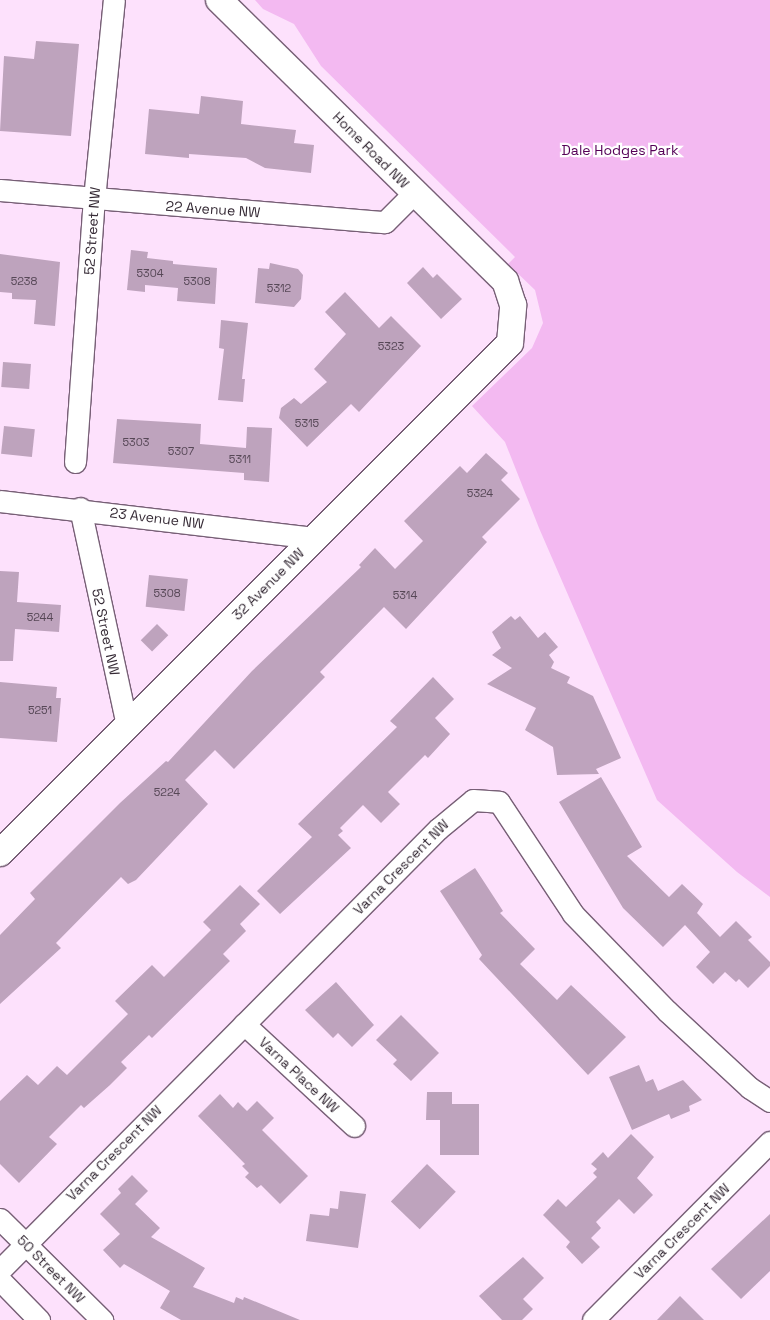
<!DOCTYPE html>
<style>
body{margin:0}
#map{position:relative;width:770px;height:1320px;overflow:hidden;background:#fde1fc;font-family:"Space Grotesk",sans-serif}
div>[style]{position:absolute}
.green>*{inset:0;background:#f3b9f1}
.building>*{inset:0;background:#bea3bd;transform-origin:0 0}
.roads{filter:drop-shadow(1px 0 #775f76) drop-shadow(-1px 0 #775f76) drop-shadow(0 1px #775f76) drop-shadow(0 -1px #775f76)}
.minor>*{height:21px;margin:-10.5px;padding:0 10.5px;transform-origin:10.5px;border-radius:10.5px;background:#fff}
.tertiary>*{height:26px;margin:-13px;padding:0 13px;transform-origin:13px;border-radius:13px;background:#fff}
span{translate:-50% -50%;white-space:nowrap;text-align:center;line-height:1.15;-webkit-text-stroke:4.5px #fff;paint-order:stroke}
.number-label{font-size:11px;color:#574857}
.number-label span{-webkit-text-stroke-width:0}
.street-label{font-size:14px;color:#352a35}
.park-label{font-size:14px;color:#550057}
</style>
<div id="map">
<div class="green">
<div style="clip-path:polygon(255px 0,770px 0,770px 897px,737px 872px,657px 800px,539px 528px,505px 442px,472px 406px,532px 348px,543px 323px,535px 290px,508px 264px,515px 257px,321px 66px,294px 24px,263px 9px)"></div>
</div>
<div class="building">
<div style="clip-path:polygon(36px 41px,79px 44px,71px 136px,0 131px,4px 56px,34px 59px)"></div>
<div style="clip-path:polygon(201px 96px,243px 101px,241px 124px,296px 130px,294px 143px,314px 145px,311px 173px,265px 168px,246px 158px,189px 154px,189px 158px,145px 154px,149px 109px,199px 114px)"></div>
<div style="clip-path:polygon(131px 250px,148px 252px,147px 258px,173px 261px,173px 264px,217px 268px,215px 304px,177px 301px,178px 288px,145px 285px,145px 292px,127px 290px)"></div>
<div style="clip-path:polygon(0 254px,60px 262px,55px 326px,34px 324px,36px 300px,12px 299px,12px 293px,0 292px)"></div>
<div style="clip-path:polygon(270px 263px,298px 269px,303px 275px,301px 299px,294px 307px,255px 303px,258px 268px,269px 269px)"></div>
<div style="clip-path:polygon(423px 267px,433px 278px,437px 274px,462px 299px,441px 319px,407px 283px)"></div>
<div style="clip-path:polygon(345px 292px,379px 328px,391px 316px,421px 346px,359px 412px,351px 404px,307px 447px,279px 418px,281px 408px,294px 398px,301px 404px,327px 382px,314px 369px,346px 334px,325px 312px)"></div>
<div style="clip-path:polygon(221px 320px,248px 323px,242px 379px,245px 379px,243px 402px,218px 400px,224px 349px,219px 348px)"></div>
<div style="left:3px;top:362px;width:28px;height:25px;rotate:4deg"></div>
<div style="clip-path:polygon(117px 419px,201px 424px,200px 444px,246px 448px,247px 427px,272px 428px,269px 482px,244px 480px,244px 473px,113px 463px)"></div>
<div style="left:4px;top:426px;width:31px;height:28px;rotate:6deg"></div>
<div style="clip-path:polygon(486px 453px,508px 473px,501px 480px,520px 499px,482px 537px,487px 542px,406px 629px,384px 607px,320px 672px,325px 677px,234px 769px,215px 750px,185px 780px,208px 804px,136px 880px,128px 884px,121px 877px,56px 943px,61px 948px,0 1004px,0 935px,35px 899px,30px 893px,120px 803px,166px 761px,168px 762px,252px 671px,361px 567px,359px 565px,375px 548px,395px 569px,423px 541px,404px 521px,460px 466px,467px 473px)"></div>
<div style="clip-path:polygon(0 571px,19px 572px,17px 602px,61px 605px,59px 632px,15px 629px,13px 661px,0 661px)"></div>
<div style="left:149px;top:575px;width:39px;height:32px;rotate:6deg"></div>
<div style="clip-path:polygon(511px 616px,515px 620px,520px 616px,538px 638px,545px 632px,558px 647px,549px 655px,554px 662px,551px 668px,570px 677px,567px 683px,593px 696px,621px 758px,596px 769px,599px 774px,557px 775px,553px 747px,525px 730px,536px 708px,487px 684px,512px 668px,492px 655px,501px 648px,492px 632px)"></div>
<div style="left:157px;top:624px;width:16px;height:23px;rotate:45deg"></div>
<div style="clip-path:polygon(433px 677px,454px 699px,435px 718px,450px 734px,428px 758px,425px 755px,388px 792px,400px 804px,381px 823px,363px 805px,340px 828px,343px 831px,338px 835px,351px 848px,280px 914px,257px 891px,312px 837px,298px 824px,397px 727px,390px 721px)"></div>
<div style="clip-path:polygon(0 682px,57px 687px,56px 698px,61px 698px,57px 742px,0 738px)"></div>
<div style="clip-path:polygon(601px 777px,642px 847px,627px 856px,669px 897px,682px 884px,703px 904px,697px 913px,720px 937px,736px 921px,752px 937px,748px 940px,770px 962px,770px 966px,748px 988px,739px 979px,736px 982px,725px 972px,713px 984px,696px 967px,710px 952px,685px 925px,663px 947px,623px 908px,559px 802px)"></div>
<div style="clip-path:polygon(475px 868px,503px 911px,500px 913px,535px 949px,520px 964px,557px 1000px,571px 985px,626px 1037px,588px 1075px,479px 959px,482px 955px,440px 891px)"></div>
<div style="clip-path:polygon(240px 885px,260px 904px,240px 924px,246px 931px,223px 954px,230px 961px,152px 1038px,149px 1035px,121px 1062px,127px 1068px,110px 1085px,84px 1108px,81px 1105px,49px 1137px,57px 1144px,19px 1183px,0 1164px,0 1101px,27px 1075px,38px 1085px,57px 1066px,67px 1075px,128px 1014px,115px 1001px,152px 965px,164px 977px,211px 930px,203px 922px)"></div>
<div style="clip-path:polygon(336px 982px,374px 1025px,352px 1047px,338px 1033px,333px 1038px,305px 1010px)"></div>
<div style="clip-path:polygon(401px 1015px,439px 1053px,411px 1081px,393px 1064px,397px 1060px,376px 1040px)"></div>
<div style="clip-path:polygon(639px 1065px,646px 1082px,653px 1079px,658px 1091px,683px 1080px,702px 1100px,689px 1106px,690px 1111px,671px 1119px,669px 1114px,632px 1130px,609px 1077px)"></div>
<div style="clip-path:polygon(427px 1092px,452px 1092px,452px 1104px,479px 1104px,479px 1155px,440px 1155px,440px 1120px,426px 1120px)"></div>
<div style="clip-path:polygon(220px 1094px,233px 1108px,238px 1102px,247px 1111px,257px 1101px,274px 1118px,262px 1130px,308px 1176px,280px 1204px,261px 1185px,257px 1188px,245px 1177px,249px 1173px,242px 1166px,245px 1164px,198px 1116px)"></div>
<div style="clip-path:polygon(631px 1134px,654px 1157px,637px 1178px,653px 1195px,634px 1214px,619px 1199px,596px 1222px,601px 1228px,591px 1238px,600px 1247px,582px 1264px,566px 1247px,570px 1242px,543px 1215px,558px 1199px,566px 1207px,597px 1177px,593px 1173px,597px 1169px,591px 1164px,603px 1152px,608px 1158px)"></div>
<div style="left:427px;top:1164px;width:40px;height:52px;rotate:44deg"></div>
<div style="clip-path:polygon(132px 1175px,148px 1191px,135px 1204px,160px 1228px,151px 1237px,205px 1268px,193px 1287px,234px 1303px,236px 1297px,243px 1300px,244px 1297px,300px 1320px,181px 1320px,160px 1308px,170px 1291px,124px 1264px,120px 1268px,103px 1250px,120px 1234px,100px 1214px,121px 1193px,118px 1189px)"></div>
<div style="clip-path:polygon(340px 1191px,366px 1194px,358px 1248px,306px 1241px,310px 1214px,329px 1216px,330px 1208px,338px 1209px)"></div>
<div style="clip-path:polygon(770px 1214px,770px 1271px,741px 1299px,711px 1269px)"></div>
<div style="clip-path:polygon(523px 1257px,544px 1278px,523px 1299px,533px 1309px,522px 1320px,502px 1320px,479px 1296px)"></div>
<div style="clip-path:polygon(680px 1296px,704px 1320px,657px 1320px)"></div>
</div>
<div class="roads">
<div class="minor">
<div style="left:0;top:190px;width:386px;rotate:4.8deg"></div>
<div style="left:385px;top:222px;width:41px;rotate:-45deg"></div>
<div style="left:75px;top:462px;width:264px;rotate:-85.9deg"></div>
<div style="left:94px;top:199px;width:200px;rotate:-84.3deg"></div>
<div style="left:0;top:501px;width:316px;rotate:6.7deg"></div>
<div style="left:80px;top:508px;width:222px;rotate:77.8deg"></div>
<div style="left:244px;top:1024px;width:150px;rotate:42.8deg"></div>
<div style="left:0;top:1219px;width:144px;rotate:44.7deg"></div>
<div style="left:0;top:1270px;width:622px;rotate:-45.2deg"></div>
<div style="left:438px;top:829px;width:45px;rotate:-39.6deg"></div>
<div style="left:473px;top:800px;width:26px;rotate:4deg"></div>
<div style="left:499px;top:802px;width:134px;rotate:56.5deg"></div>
<div style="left:573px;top:914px;width:135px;rotate:45.9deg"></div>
<div style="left:667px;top:1011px;width:113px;rotate:42.9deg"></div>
<div style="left:750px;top:1088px;width:24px;rotate:33deg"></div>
<div style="left:0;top:1280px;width:56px;rotate:45.7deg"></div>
<div style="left:593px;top:1320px;width:251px;rotate:-45.2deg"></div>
</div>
<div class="tertiary">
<div style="left:0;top:853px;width:721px;rotate:-45deg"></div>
<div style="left:510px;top:343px;width:38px;rotate:-85deg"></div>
<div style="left:513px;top:305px;width:25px;rotate:-108deg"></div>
<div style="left:505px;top:281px;width:401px;rotate:-135.5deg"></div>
</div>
</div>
<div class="number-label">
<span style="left:150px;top:273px">5304</span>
<span style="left:24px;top:281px">5238</span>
<span style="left:197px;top:281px">5308</span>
<span style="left:279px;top:288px">5312</span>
<span style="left:391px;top:346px">5323</span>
<span style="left:307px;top:423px">5315</span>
<span style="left:136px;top:442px">5303</span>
<span style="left:181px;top:451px">5307</span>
<span style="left:240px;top:459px">5311</span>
<span style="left:480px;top:493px">5324</span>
<span style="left:167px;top:593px">5308</span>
<span style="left:405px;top:595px">5314</span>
<span style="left:40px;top:617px">5244</span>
<span style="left:40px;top:710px">5251</span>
<span style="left:167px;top:792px">5224</span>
</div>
<div class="street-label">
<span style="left:371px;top:150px;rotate:45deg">Home Road NW</span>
<span style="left:213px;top:209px;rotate:4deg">22 Avenue NW</span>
<span style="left:92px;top:231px;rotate:-86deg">52 Street NW</span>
<span style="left:157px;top:518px;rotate:7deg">23 Avenue NW</span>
<span style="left:268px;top:584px;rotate:-45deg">32 Avenue NW</span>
<span style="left:106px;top:632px;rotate:78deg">52 Street NW</span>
<span style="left:401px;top:867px;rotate:-45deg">Varna Crescent NW</span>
<span style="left:299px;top:1075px;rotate:43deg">Varna Place NW</span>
<span style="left:114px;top:1153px;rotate:-45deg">Varna Crescent NW</span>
<span style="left:682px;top:1231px;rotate:-45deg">Varna Crescent NW</span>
<span style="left:51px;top:1269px;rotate:45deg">50 Street NW</span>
</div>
<div class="park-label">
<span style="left:620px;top:150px">Dale Hodges Park</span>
</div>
</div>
